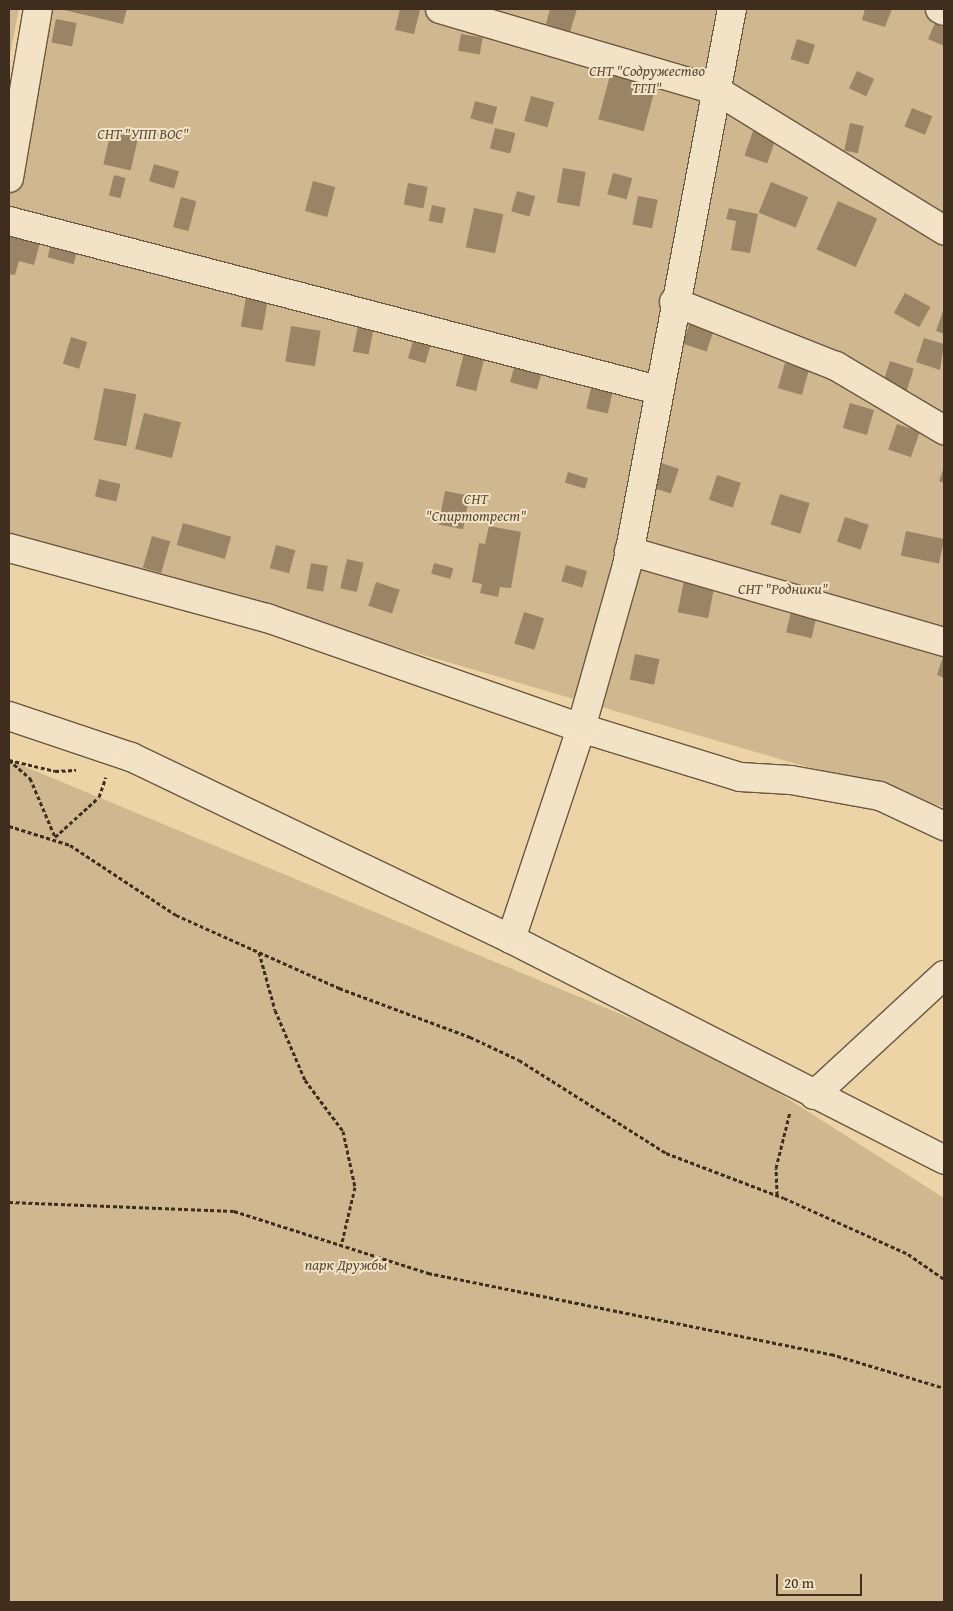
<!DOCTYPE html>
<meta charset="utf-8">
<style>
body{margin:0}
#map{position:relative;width:953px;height:1611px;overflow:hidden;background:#ecd4a7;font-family:"Gentium Book Plus",serif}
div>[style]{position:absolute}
.green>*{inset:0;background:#cfb890}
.building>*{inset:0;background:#998465;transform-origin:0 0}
.path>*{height:3px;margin-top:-1.5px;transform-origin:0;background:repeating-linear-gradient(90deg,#3f2d1e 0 4px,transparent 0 6.5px)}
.roads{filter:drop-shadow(1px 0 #6a5740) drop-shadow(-1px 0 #6a5740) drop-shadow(0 1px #6a5740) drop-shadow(0 -1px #6a5740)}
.minor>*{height:28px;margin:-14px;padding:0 14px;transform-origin:14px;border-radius:14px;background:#f3e3c6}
span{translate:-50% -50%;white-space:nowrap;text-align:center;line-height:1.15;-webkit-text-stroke:4px #f3e3c6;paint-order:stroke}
.park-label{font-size:15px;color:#5c4935;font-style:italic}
.frame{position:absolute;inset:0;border:10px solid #3f2d1e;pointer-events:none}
.scale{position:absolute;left:776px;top:1574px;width:86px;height:22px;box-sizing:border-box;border:2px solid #3f2d1e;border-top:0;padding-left:6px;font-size:15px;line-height:18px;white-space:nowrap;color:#3f2d1e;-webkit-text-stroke:4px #f3e3c6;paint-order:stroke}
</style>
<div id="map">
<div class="green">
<div style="clip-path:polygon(9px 9px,19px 9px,9px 60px)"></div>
<div style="clip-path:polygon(35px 9px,944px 9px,944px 807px,9px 534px,9px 152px)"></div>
<div style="clip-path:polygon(9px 760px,719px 1055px,944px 1198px,944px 1602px,9px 1602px)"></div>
</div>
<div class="building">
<div style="clip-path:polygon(60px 9px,127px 9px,123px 24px)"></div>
<div style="clip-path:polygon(400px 9px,420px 10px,414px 34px,395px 30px)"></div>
<div style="clip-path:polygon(550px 9px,577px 9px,570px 32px,546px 24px)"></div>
<div style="clip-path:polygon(865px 9px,892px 9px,885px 27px,862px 20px)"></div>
<div style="left:56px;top:19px;width:21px;height:24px;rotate:11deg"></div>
<div style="clip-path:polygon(935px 23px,944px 28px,944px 46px,928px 39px)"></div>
<div style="left:461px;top:34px;width:22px;height:17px;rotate:10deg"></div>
<div style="left:797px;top:39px;width:19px;height:21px;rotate:18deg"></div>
<div style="left:612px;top:68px;width:47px;height:53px;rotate:15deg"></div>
<div style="left:857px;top:71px;width:19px;height:19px;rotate:25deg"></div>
<div style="left:531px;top:96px;width:24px;height:26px;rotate:15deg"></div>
<div style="left:475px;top:101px;width:23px;height:18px;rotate:15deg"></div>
<div style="left:912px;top:108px;width:22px;height:20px;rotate:22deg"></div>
<div style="left:850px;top:123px;width:14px;height:28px;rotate:12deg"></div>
<div style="left:495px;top:128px;width:21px;height:21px;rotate:14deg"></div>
<div style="left:111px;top:131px;width:28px;height:34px;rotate:13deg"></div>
<div style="left:753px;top:131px;width:24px;height:26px;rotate:19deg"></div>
<div style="left:154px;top:164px;width:26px;height:18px;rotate:16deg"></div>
<div style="left:563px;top:168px;width:23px;height:35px;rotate:10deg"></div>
<div style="left:613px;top:173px;width:20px;height:22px;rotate:15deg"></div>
<div style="left:114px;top:175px;width:12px;height:21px;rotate:14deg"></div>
<div style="left:313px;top:181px;width:23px;height:31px;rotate:15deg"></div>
<div style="left:771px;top:182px;width:40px;height:33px;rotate:22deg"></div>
<div style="left:408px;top:183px;width:20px;height:22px;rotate:11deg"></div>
<div style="left:517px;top:191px;width:19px;height:21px;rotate:16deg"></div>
<div style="left:638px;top:196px;width:20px;height:29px;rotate:11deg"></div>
<div style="left:181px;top:197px;width:16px;height:31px;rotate:15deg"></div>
<div style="left:838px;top:201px;width:43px;height:53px;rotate:24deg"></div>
<div style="left:432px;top:205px;width:14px;height:16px;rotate:12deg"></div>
<div style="left:474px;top:208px;width:30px;height:40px;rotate:12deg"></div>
<div style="clip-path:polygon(729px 208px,758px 214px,750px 253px,731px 250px,736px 221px,726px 219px)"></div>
<div style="clip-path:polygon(9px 222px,43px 231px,34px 265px,19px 261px,15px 275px,9px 274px)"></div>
<div style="left:53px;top:237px;width:27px;height:21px;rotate:15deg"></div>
<div style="left:905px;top:293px;width:29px;height:23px;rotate:29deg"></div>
<div style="left:246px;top:297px;width:22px;height:30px;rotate:10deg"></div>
<div style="clip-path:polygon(944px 308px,944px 334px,936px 331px)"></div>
<div style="left:691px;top:319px;width:25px;height:26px;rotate:18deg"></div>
<div style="left:358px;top:325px;width:16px;height:27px;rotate:11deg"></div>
<div style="left:291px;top:326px;width:30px;height:36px;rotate:9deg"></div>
<div style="left:71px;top:337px;width:17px;height:28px;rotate:17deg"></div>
<div style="clip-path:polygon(924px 338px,944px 344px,940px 370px,916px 362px)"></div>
<div style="left:413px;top:341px;width:18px;height:18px;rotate:16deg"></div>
<div style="left:464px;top:353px;width:21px;height:34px;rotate:14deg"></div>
<div style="left:890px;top:361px;width:25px;height:26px;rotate:18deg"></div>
<div style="left:785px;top:363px;width:25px;height:26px;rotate:16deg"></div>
<div style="left:515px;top:364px;width:28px;height:19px;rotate:15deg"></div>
<div style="left:104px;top:388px;width:33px;height:53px;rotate:11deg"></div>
<div style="left:591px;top:388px;width:22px;height:21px;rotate:13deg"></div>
<div style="left:850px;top:403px;width:25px;height:26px;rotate:16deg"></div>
<div style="left:144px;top:413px;width:38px;height:37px;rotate:14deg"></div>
<div style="left:897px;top:424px;width:24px;height:27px;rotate:19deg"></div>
<div style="left:655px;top:461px;width:25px;height:26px;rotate:18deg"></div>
<div style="clip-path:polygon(944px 467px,944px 483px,939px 481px)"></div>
<div style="left:568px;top:472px;width:21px;height:11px;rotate:17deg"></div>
<div style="left:717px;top:475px;width:25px;height:26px;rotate:18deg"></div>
<div style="left:99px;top:479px;width:22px;height:18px;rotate:13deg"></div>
<div style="left:445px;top:491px;width:25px;height:34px;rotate:11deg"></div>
<div style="left:780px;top:494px;width:31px;height:32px;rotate:17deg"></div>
<div style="left:845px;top:517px;width:25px;height:26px;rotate:18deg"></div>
<div style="left:183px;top:523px;width:50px;height:23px;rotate:16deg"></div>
<div style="clip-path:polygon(489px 526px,521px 532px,511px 588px,500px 587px,498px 597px,480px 593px,482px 584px,472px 582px,479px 543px,485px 544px)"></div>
<div style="left:906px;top:531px;width:39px;height:25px;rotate:12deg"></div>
<div style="left:152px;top:536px;width:19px;height:33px;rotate:16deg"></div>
<div style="left:276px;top:545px;width:20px;height:24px;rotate:15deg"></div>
<div style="left:347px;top:559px;width:17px;height:30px;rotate:13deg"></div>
<div style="left:311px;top:563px;width:17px;height:26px;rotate:10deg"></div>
<div style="left:434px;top:563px;width:20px;height:11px;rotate:15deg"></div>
<div style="left:566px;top:565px;width:22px;height:17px;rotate:16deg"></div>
<div style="left:685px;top:575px;width:31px;height:38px;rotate:11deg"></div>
<div style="left:376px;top:582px;width:25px;height:25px;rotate:18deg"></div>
<div style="left:792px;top:607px;width:26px;height:26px;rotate:13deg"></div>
<div style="left:524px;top:612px;width:21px;height:33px;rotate:17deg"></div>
<div style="left:635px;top:654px;width:25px;height:26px;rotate:12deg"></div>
<div style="clip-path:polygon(944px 654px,944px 678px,937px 675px)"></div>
</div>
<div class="path">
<div style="left:9px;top:760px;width:28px;rotate:41deg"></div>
<div style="left:30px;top:778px;width:64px;rotate:67deg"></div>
<div style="left:55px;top:837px;width:59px;rotate:-42.3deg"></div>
<div style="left:99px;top:797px;width:21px;rotate:-71deg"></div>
<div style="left:9px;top:760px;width:47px;rotate:13.4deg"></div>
<div style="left:55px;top:771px;width:21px;rotate:-3deg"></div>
<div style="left:9px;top:826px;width:64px;rotate:17.3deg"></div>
<div style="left:70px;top:845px;width:127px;rotate:33.4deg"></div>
<div style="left:176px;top:915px;width:179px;rotate:24.1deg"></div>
<div style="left:339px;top:988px;width:140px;rotate:20.5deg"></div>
<div style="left:470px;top:1037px;width:54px;rotate:25.1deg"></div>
<div style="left:519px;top:1060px;width:174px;rotate:32.3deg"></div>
<div style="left:666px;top:1153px;width:126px;rotate:20.9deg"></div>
<div style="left:784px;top:1198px;width:136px;rotate:24.3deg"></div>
<div style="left:908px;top:1254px;width:44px;rotate:34.8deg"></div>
<div style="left:259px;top:952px;width:60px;rotate:74.6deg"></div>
<div style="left:275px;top:1010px;width:76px;rotate:66.8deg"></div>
<div style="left:305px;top:1080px;width:64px;rotate:53.3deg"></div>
<div style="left:343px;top:1131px;width:57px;rotate:77.9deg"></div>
<div style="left:355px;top:1187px;width:57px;rotate:103.3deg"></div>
<div style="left:777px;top:1195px;width:27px;rotate:-92deg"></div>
<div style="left:776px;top:1168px;width:58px;rotate:-76deg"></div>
<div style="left:9px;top:1202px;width:225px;rotate:2.3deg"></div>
<div style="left:234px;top:1211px;width:204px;rotate:17.7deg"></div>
<div style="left:428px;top:1273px;width:411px;rotate:11.4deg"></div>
<div style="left:831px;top:1354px;width:118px;rotate:16.7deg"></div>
</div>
<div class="roads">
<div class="minor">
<div style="left:440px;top:9px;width:288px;rotate:16.4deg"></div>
<div style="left:716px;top:90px;width:268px;rotate:31.6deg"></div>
<div style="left:940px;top:9px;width:4px;rotate:27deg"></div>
<div style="left:9px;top:178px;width:171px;rotate:-80.3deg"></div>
<div style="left:9px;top:221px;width:671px;rotate:14.6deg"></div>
<div style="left:674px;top:302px;width:174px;rotate:21.6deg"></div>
<div style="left:836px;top:366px;width:126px;rotate:30.7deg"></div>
<div style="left:9px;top:548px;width:267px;rotate:15.2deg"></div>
<div style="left:267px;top:618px;width:333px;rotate:19.3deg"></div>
<div style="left:581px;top:728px;width:166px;rotate:17.1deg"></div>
<div style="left:740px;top:777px;width:51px;rotate:3.4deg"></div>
<div style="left:791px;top:780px;width:90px;rotate:10.2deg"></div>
<div style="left:880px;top:796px;width:71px;rotate:25.1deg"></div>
<div style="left:629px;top:551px;width:328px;rotate:16.1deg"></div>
<div style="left:9px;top:716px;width:129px;rotate:18.6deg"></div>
<div style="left:131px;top:757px;width:421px;rotate:25.6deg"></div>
<div style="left:511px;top:939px;width:486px;rotate:27deg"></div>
<div style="left:511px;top:939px;width:222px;rotate:-71.6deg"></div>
<div style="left:581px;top:728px;width:169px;rotate:-74.2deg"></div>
<div style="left:627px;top:565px;width:566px;rotate:-79.31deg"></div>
<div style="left:814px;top:1095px;width:177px;rotate:-42.7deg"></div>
</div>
</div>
<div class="park-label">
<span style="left:647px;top:79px">СНТ "Содружество<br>ТГП"</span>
<span style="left:143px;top:134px">СНТ "УПП ВОС"</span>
<span style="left:476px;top:507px">СНТ<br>"Спиртотрест"</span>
<span style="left:783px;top:589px">СНТ "Родники"</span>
<span style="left:346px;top:1265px">парк Дружбы</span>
</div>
<div class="frame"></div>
<div class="scale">20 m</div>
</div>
